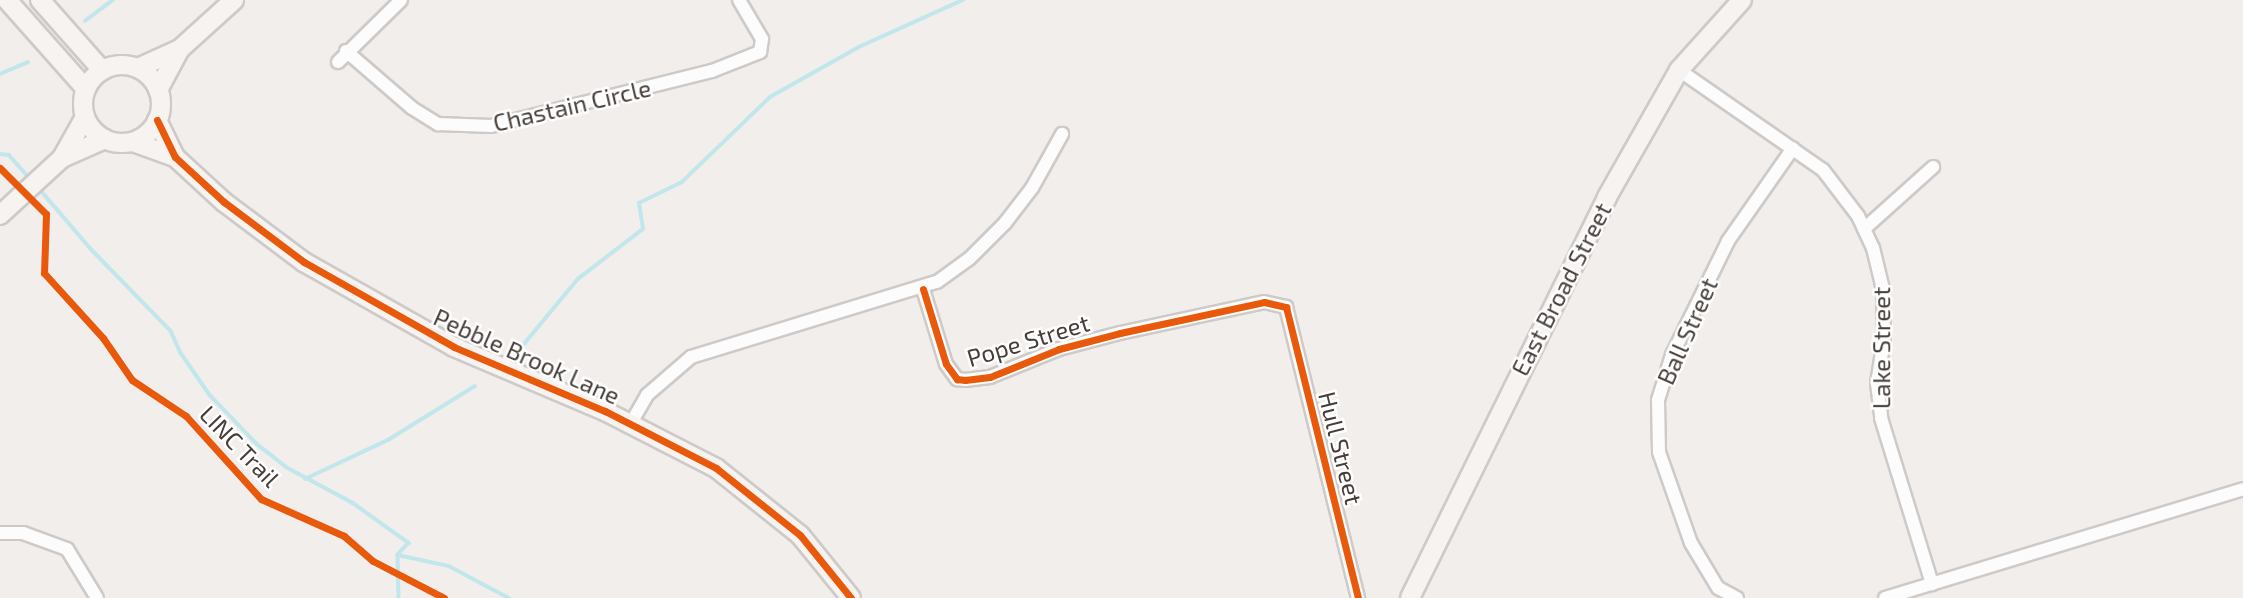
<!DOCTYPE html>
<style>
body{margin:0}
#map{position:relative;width:2243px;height:598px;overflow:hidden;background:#f1eeec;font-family:"Exo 2",sans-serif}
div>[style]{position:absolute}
.stream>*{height:3.5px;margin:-1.75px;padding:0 1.75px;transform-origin:1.75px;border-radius:1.75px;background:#c1e6eb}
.roads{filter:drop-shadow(2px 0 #cdcac8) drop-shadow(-2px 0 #cdcac8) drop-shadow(0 2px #cdcac8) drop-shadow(0 -2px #cdcac8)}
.street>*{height:12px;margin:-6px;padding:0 6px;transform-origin:6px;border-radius:6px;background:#fdfcfc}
.secondary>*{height:18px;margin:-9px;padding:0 9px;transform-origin:9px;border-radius:9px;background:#f6f3f0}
.secondary>.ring{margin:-9px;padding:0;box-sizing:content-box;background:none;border:18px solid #f6f3f0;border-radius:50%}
.cycleway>*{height:7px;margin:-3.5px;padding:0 3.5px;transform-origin:3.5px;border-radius:3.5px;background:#e8590c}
span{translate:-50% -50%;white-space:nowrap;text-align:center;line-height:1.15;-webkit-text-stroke:5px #fff;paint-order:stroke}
.street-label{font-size:24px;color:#463d38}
</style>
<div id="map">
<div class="stream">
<div style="left:85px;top:21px;width:35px;rotate:-37deg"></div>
<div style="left:0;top:74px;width:30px;rotate:-23deg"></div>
<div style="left:0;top:154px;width:9px;rotate:6deg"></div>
<div style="left:9px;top:155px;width:31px;rotate:48deg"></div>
<div style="left:37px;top:186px;width:83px;rotate:49.4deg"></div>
<div style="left:91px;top:249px;width:115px;rotate:45.7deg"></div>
<div style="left:171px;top:331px;width:24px;rotate:66deg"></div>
<div style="left:181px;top:353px;width:51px;rotate:55.4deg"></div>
<div style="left:210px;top:395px;width:68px;rotate:46.2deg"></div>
<div style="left:257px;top:444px;width:37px;rotate:38deg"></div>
<div style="left:286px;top:467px;width:76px;rotate:28.2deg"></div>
<div style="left:353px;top:503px;width:69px;rotate:35.5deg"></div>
<div style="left:409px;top:543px;width:16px;rotate:133deg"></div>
<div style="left:398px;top:555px;width:43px;rotate:88.7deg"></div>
<div style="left:514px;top:356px;width:100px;rotate:-50.3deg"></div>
<div style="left:578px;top:279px;width:82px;rotate:-37.6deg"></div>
<div style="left:643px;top:229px;width:26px;rotate:-99deg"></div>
<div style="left:639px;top:203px;width:48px;rotate:-26deg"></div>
<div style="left:682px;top:182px;width:122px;rotate:-44deg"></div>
<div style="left:770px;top:97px;width:104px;rotate:-29.3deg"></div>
<div style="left:861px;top:46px;width:112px;rotate:-24.3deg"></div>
<div style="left:305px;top:479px;width:92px;rotate:-25.2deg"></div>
<div style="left:388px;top:440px;width:102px;rotate:-31.8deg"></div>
<div style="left:398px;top:555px;width:52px;rotate:12.2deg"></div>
<div style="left:449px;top:566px;width:68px;rotate:28.1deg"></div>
</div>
<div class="roads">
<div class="street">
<div style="left:346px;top:51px;width:87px;rotate:40.8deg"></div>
<div style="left:412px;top:108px;width:31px;rotate:32deg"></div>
<div style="left:438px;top:124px;width:53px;rotate:2.2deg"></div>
<div style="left:491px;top:126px;width:228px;rotate:-14deg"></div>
<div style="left:712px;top:71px;width:52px;rotate:-21.6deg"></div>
<div style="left:760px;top:52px;width:13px;rotate:-81deg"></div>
<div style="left:762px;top:39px;width:45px;rotate:-120.5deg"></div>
<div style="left:338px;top:62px;width:88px;rotate:-44.5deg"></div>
<div style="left:1679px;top:70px;width:175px;rotate:34.8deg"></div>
<div style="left:1823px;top:170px;width:58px;rotate:52.7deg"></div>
<div style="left:1858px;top:216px;width:35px;rotate:65deg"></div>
<div style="left:1873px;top:248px;width:42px;rotate:76.3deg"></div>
<div style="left:1883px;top:289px;width:51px;rotate:88.9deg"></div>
<div style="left:1884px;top:340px;width:44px;rotate:99.2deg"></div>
<div style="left:1877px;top:383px;width:35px;rotate:83deg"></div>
<div style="left:1881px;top:418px;width:174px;rotate:72.9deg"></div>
<div style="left:1864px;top:229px;width:93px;rotate:-41.9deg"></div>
<div style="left:923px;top:289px;width:78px;rotate:73deg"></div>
<div style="left:946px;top:364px;width:19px;rotate:54deg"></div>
<div style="left:957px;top:379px;width:8px;rotate:7deg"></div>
<div style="left:965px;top:380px;width:25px;rotate:-7deg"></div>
<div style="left:990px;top:377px;width:74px;rotate:-22.1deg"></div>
<div style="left:1059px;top:349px;width:63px;rotate:-14.7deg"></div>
<div style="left:1120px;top:333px;width:147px;rotate:-12.1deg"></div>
<div style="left:1264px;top:302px;width:23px;rotate:13deg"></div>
<div style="left:1286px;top:307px;width:300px;rotate:76.1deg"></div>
<div style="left:631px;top:423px;width:32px;rotate:-60deg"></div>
<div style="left:647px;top:395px;width:58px;rotate:-40.8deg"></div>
<div style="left:691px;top:357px;width:257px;rotate:-17deg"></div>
<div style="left:937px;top:282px;width:39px;rotate:-36deg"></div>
<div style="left:969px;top:259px;width:51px;rotate:-45deg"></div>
<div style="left:1005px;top:223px;width:44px;rotate:-52.4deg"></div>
<div style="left:1032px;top:188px;width:62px;rotate:-60.9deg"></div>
<div style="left:0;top:533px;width:23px"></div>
<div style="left:23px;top:533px;width:47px;rotate:20deg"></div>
<div style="left:67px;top:549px;width:57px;rotate:58.5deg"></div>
<div style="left:1737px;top:598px;width:21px;rotate:-152deg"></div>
<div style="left:1718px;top:588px;width:52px;rotate:-121deg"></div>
<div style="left:1691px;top:543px;width:96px;rotate:-109.4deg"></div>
<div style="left:1659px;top:452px;width:52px;rotate:-91.1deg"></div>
<div style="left:1658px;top:400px;width:47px;rotate:-72.7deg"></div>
<div style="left:1672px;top:355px;width:127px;rotate:-63.8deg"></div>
<div style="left:1728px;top:241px;width:113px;rotate:-55deg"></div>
<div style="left:1885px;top:598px;width:374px;rotate:-16.9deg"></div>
</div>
<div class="secondary">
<div style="left:7px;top:0;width:119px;rotate:48.4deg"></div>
<div style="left:40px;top:0;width:94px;rotate:48.5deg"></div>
<div class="ring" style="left:83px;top:65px;width:60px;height:60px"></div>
<div style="left:138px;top:68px;width:46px;rotate:-24.3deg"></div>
<div style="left:180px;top:49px;width:73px;rotate:-42.2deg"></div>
<div style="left:158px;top:90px;width:47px;rotate:-61.8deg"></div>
<div style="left:157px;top:120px;width:41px;rotate:64.1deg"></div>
<div style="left:175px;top:157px;width:67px;rotate:42.6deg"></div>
<div style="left:224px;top:202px;width:100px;rotate:36.9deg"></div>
<div style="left:304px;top:262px;width:172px;rotate:29.5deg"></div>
<div style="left:454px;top:347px;width:164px;rotate:23deg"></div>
<div style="left:605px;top:411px;width:125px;rotate:27.2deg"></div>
<div style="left:716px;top:468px;width:107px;rotate:38.6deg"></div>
<div style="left:800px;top:535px;width:81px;rotate:51deg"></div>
<div style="left:133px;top:142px;width:45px;rotate:19.7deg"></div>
<div style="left:62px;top:158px;width:47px;rotate:-23.8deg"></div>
<div style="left:0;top:215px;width:84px;rotate:-42.6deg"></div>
<div style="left:62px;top:158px;width:47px;rotate:-60.7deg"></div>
<div style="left:1410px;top:598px;width:447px;rotate:-63.8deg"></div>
<div style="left:1607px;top:197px;width:146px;rotate:-60.4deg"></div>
<div style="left:1679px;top:70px;width:94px;rotate:-48deg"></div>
</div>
</div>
<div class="cycleway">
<div style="left:157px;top:120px;width:41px;rotate:64.1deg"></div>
<div style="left:175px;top:157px;width:67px;rotate:42.6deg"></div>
<div style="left:224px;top:202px;width:100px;rotate:36.9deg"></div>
<div style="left:304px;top:262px;width:172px;rotate:29.5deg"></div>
<div style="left:454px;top:347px;width:164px;rotate:23deg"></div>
<div style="left:605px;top:411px;width:125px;rotate:27.2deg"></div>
<div style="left:716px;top:468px;width:107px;rotate:38.6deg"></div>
<div style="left:800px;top:535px;width:81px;rotate:51deg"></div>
<div style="left:0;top:168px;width:65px;rotate:45deg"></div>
<div style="left:46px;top:214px;width:59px;rotate:91.9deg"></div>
<div style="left:44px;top:273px;width:88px;rotate:47.8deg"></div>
<div style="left:103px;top:338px;width:51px;rotate:55.4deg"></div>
<div style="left:132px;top:380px;width:65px;rotate:33.7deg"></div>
<div style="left:186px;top:416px;width:112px;rotate:47.9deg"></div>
<div style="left:261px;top:499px;width:91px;rotate:24deg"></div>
<div style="left:344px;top:536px;width:38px;rotate:41deg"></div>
<div style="left:373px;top:561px;width:80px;rotate:27.5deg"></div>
<div style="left:923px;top:289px;width:78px;rotate:73deg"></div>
<div style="left:946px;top:364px;width:19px;rotate:54deg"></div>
<div style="left:957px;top:379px;width:8px;rotate:7deg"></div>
<div style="left:965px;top:380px;width:25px;rotate:-7deg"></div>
<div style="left:990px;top:377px;width:74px;rotate:-22.1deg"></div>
<div style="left:1059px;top:349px;width:63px;rotate:-14.7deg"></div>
<div style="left:1120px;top:333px;width:147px;rotate:-12.1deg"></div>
<div style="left:1264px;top:302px;width:23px;rotate:13deg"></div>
<div style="left:1286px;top:307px;width:300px;rotate:76.1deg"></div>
</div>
<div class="street-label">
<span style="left:572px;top:105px;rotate:-13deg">Chastain Circle</span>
<span style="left:1561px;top:289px;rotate:-63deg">East Broad Street</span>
<span style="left:1687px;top:331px;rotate:-66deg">Ball Street</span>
<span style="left:1028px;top:340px;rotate:-17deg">Pope Street</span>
<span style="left:1881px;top:348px;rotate:-90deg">Lake Street</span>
<span style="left:527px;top:356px;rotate:24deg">Pebble Brook Lane</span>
<span style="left:240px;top:446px;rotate:46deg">LINC Trail</span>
<span style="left:1341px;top:448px;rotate:76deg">Hull Street</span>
</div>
</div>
